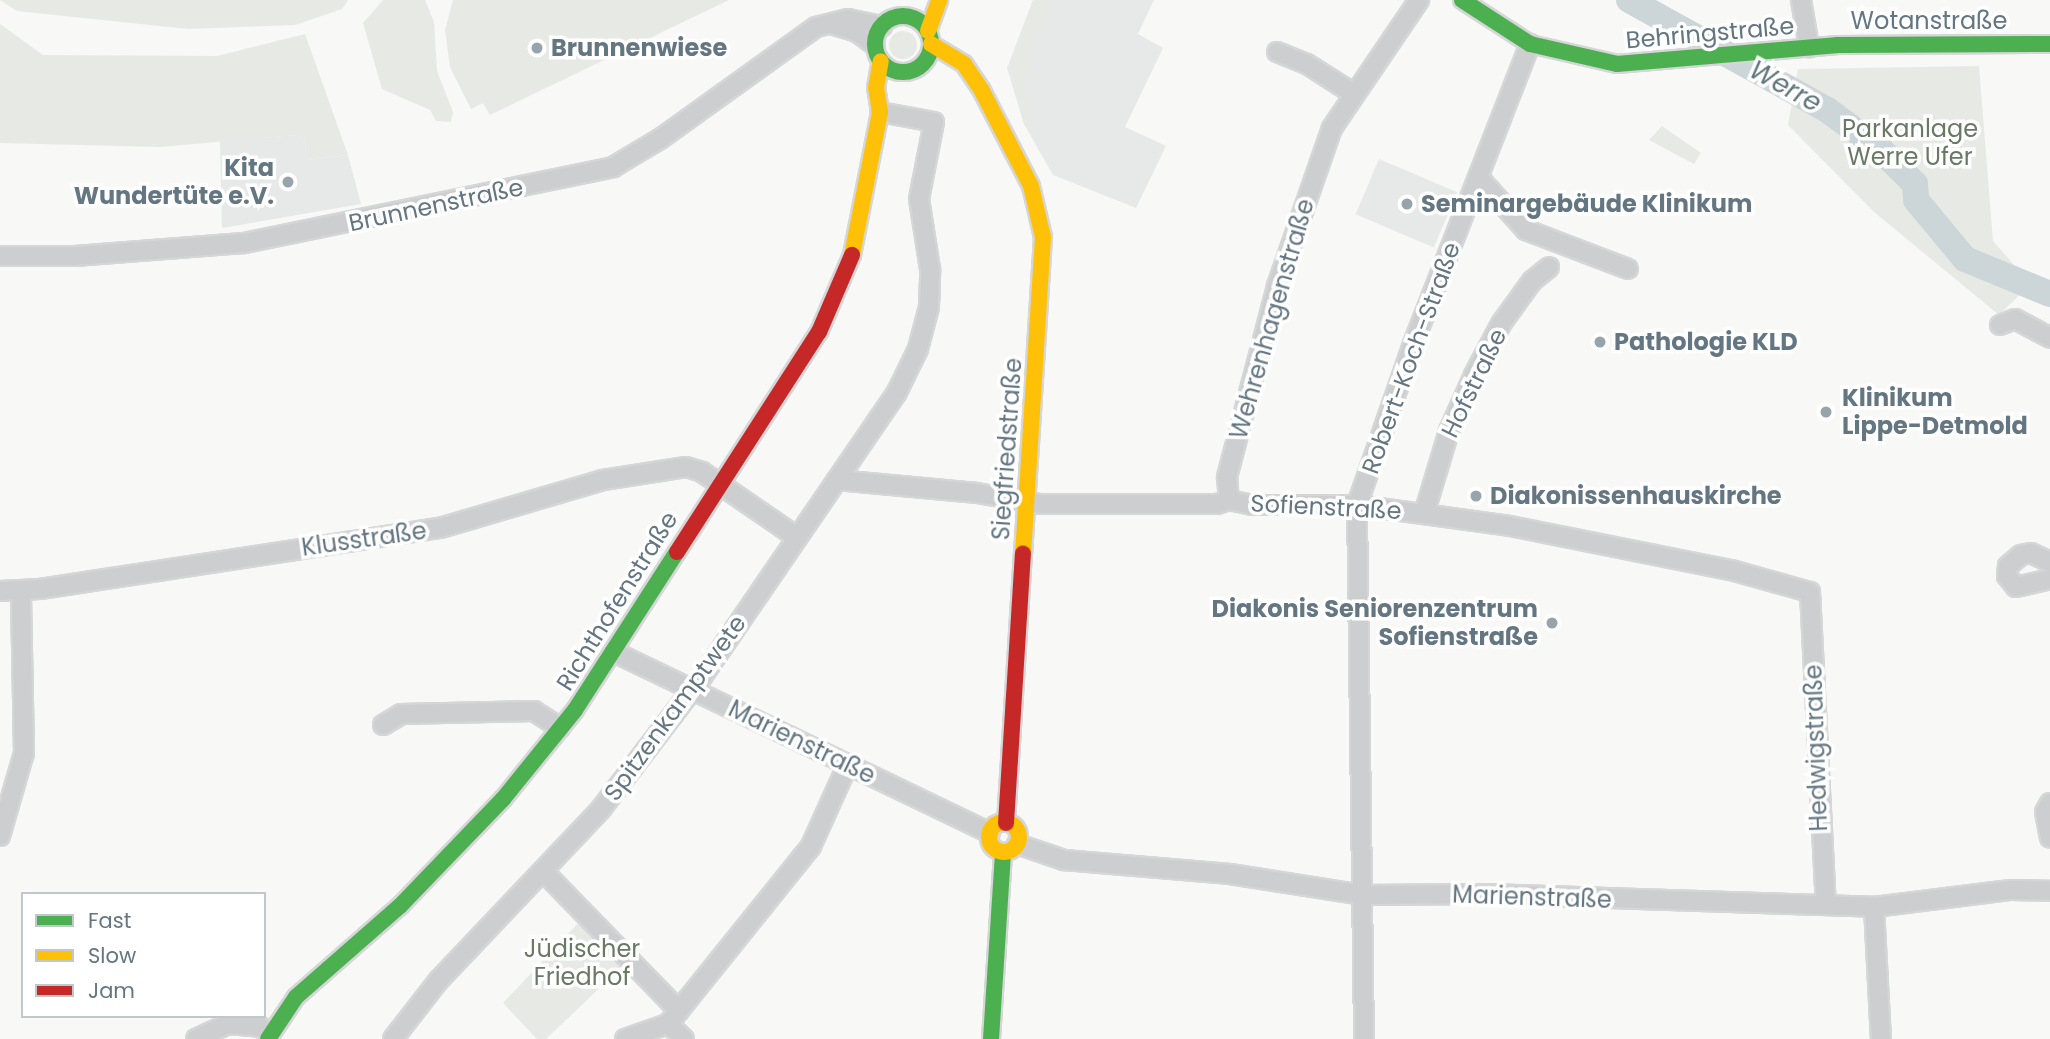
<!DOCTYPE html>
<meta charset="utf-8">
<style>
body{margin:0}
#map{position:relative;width:2050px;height:1039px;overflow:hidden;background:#f8f8f7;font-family:Poppins,sans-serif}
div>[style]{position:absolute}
.built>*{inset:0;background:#e7e8e8;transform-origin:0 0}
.green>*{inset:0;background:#e7eae4}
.round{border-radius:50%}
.river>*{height:26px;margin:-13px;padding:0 13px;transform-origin:13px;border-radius:13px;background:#ccd5d8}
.roads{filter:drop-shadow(2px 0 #d5d6d7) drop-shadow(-2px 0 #d5d6d7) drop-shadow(0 2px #d5d6d7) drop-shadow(0 -2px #d5d6d7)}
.street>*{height:18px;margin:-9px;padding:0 9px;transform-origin:9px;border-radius:9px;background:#cdcecf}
.fast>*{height:16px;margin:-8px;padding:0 8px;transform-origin:8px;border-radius:8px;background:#4caf50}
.fast>.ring{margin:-8px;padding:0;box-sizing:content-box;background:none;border:16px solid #4caf50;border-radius:50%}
.slow>*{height:16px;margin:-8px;padding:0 8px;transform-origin:8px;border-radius:8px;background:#ffc107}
.slow>.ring{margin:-8px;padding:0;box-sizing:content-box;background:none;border:16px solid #ffc107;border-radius:50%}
.jam>*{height:16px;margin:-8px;padding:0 8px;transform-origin:8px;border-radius:8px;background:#c62828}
.dots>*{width:19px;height:19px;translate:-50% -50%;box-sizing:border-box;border:4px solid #fff;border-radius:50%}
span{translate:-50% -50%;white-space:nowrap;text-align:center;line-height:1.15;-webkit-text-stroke:7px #fff;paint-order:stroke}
.street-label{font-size:24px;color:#647682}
.poi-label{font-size:24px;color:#647682;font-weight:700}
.left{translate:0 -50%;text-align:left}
.right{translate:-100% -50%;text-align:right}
.park-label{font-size:24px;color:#687a63}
.water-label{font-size:26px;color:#5e757c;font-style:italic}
.legend{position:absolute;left:21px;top:892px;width:245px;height:126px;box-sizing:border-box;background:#fff;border:2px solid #c1c8cd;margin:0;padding:9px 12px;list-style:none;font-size:21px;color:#647682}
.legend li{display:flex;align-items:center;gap:14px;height:35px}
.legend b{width:35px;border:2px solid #c1c8cd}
</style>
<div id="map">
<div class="built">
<div style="clip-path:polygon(1033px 0,1154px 0,1138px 34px,1163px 48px,1125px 127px,1166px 146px,1136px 208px,1053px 175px,1024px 124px,1007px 68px)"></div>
<div style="clip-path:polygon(297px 135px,305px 141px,306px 160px,348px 155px,361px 204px,222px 228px,220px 141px)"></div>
<div style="left:1379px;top:159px;width:85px;height:60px;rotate:23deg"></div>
</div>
<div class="green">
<div style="clip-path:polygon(0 0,348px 0,342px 9px,295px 25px,188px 29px,17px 11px)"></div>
<div style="clip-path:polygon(383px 0,425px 0,434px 22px,437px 71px,453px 112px,451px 122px,436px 121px,430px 110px,382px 89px,363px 23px)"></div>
<div style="clip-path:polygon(453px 0,729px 0,490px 115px,483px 103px,471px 109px,450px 67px,445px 30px)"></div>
<div style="clip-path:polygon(1033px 0,1053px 0,1049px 25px,1036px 36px,1021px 83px,1038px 124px,1025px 123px,1008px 68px)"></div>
<div style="clip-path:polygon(0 24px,43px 55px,217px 56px,305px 34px,348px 155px,306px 160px,305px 141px,297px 135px,160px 147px,0 143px)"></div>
<div class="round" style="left:889px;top:31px;width:28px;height:28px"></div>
<div style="clip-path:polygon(1979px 66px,1993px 241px,2031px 284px,1999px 315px,1874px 212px,1788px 125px,1798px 69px)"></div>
<div style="clip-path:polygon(1662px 126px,1701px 153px,1694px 164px,1649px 140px)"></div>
<div style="clip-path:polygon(582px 919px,625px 964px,546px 1039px,537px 1039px,503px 1003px)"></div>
</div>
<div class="river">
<div style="left:1629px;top:0;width:225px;rotate:29deg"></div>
<div style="left:1826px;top:109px;width:66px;rotate:36.3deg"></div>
<div style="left:1879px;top:148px;width:51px;rotate:45deg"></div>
<div style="left:1915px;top:184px;width:16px;rotate:86deg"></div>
<div style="left:1916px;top:200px;width:77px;rotate:50.3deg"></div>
<div style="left:1965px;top:259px;width:92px;rotate:22.4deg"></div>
</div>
<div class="roads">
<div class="street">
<div style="left:1801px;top:0;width:48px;rotate:80.3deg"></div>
<div style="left:834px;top:25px;width:24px;rotate:17deg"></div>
<div style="left:857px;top:32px;width:22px;rotate:36deg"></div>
<div style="left:1277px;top:52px;width:32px;rotate:22deg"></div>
<div style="left:1307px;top:64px;width:56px;rotate:32.6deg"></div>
<div style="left:1479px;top:178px;width:70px;rotate:47.9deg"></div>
<div style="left:1526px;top:230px;width:109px;rotate:20.9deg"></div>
<div style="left:0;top:256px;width:75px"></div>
<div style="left:75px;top:256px;width:169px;rotate:-4.4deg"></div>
<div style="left:244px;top:243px;width:377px;rotate:-11.6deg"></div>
<div style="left:613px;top:167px;width:55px;rotate:-30.8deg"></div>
<div style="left:660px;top:139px;width:192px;rotate:-35.7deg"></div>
<div style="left:816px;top:27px;width:33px;rotate:-14deg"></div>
<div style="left:848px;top:19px;width:35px;rotate:12deg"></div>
<div style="left:2000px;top:325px;width:16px;rotate:-22deg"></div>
<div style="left:2015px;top:319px;width:40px;rotate:28deg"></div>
<div style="left:837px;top:480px;width:141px;rotate:5.3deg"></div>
<div style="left:977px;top:493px;width:64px;rotate:9.9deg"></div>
<div style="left:1040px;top:504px;width:177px"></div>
<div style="left:1217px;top:504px;width:13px;rotate:-18deg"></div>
<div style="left:1229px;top:500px;width:24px;rotate:12deg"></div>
<div style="left:1252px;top:505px;width:105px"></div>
<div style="left:1357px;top:505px;width:154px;rotate:7.8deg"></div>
<div style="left:1510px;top:526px;width:225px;rotate:11.3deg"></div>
<div style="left:1731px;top:570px;width:82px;rotate:15.6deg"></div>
<div style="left:1810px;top:592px;width:312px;rotate:87.1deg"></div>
<div style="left:1229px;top:500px;width:23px;rotate:-95deg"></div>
<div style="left:1227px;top:477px;width:197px;rotate:-75.3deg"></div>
<div style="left:1277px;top:286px;width:167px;rotate:-70.8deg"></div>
<div style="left:1332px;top:128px;width:155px;rotate:-55.8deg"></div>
<div style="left:1424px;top:514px;width:87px;rotate:-73.2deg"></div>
<div style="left:1449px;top:431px;width:61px;rotate:-65.9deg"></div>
<div style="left:1474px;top:375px;width:58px;rotate:-62.1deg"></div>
<div style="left:1501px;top:324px;width:53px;rotate:-54.2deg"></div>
<div style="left:1532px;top:281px;width:22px;rotate:-39deg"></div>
<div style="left:2050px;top:562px;width:21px;rotate:-155deg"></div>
<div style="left:2031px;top:553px;width:10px;rotate:169deg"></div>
<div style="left:2021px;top:555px;width:17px;rotate:140deg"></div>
<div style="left:2008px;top:566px;width:10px;rotate:96deg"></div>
<div style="left:2007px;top:576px;width:14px;rotate:51deg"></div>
<div style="left:2016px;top:587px;width:35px;rotate:-13deg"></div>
<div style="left:0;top:591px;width:40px;rotate:-2.9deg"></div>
<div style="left:40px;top:589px;width:405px;rotate:-8.7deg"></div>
<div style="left:440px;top:528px;width:170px;rotate:-16.4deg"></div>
<div style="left:603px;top:480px;width:84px;rotate:-8.9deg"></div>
<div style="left:686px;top:467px;width:17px;rotate:17deg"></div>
<div style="left:702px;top:472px;width:113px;rotate:34.5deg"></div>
<div style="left:614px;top:652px;width:417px;rotate:25.7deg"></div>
<div style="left:383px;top:725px;width:21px;rotate:-31deg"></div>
<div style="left:401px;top:714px;width:133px;rotate:-1.3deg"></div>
<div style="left:534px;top:711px;width:31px;rotate:33deg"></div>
<div style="left:2050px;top:803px;width:10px;rotate:119deg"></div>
<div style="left:2045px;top:812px;width:26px;rotate:79deg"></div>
<div style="left:0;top:836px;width:86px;rotate:-73.9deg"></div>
<div style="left:24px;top:753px;width:162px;rotate:-91.1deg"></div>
<div style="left:1017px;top:844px;width:50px;rotate:18.8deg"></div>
<div style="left:1064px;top:860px;width:167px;rotate:4.8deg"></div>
<div style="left:1230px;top:874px;width:134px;rotate:9deg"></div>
<div style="left:1362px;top:895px;width:125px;rotate:-0.5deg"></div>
<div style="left:1487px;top:894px;width:387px;rotate:1.9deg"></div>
<div style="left:1874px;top:907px;width:138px;rotate:-7.1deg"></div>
<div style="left:2011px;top:890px;width:39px;rotate:1deg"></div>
<div style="left:543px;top:871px;width:195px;rotate:45.8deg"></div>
<div style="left:1874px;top:907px;width:132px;rotate:87deg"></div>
<div style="left:668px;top:1024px;width:22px;rotate:43deg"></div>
<div style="left:196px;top:1039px;width:35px;rotate:-25deg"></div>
<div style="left:228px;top:1024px;width:32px;rotate:5deg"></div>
<div style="left:260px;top:1027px;width:12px;rotate:31deg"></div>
<div style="left:393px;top:1039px;width:75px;rotate:-52.1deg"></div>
<div style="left:439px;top:980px;width:236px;rotate:-46.5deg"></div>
<div style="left:601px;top:809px;width:166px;rotate:-52.6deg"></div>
<div style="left:702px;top:677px;width:343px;rotate:-55.6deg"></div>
<div style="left:896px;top:394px;width:50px;rotate:-63.9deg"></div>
<div style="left:918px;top:349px;width:43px;rotate:-75.3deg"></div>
<div style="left:929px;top:307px;width:38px;rotate:-88deg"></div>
<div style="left:930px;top:269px;width:71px;rotate:-98.9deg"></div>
<div style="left:919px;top:199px;width:78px;rotate:-79deg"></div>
<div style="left:934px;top:122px;width:55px;rotate:-169.5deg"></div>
<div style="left:625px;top:1039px;width:46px;rotate:-19.2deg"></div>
<div style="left:668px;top:1024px;width:228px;rotate:-51.2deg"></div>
<div style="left:811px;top:846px;width:90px;rotate:-65.7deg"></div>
<div style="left:1364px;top:1039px;width:534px;rotate:-90.75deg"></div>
<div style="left:1357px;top:505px;width:170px;rotate:-70.8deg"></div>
<div style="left:1413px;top:344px;width:322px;rotate:-68.7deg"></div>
</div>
<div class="fast">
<div style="left:1462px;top:0;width:81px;rotate:32.9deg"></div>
<div style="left:1530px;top:44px;width:89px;rotate:12.9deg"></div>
<div style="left:1617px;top:64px;width:222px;rotate:-4.9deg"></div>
<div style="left:1838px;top:45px;width:212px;rotate:-0.3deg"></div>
<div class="ring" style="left:875px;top:16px;width:40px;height:40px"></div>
<div style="left:268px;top:1039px;width:50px;rotate:-56.3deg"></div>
<div style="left:296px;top:997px;width:138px;rotate:-41.2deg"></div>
<div style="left:400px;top:906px;width:149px;rotate:-46.1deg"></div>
<div style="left:503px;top:799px;width:114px;rotate:-51deg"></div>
<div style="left:575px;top:710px;width:188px;rotate:-57.2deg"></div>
<div style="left:991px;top:1039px;width:187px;rotate:-86.3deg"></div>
</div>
<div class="slow">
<div style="left:928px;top:31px;width:33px;rotate:-70deg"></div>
<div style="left:931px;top:44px;width:39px;rotate:31deg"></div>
<div style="left:964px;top:64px;width:32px;rotate:56deg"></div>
<div style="left:982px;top:91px;width:107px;rotate:62.7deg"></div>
<div style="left:1031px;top:186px;width:52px;rotate:76.8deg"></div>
<div style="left:1043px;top:237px;width:318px;rotate:93.6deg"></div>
<div style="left:852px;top:255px;width:146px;rotate:-78.9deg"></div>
<div style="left:880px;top:112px;width:24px;rotate:-99deg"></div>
<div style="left:876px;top:88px;width:27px;rotate:-80deg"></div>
<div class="ring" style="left:989px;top:822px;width:14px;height:14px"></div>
</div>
<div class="jam">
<div style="left:677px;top:552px;width:262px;rotate:-57.2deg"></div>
<div style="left:819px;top:332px;width:84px;rotate:-66.8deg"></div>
<div style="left:1006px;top:823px;width:270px;rotate:-86.4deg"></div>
</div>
</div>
<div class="dots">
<div style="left:537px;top:48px;background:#98a4ab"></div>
<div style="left:288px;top:182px;background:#98a4ab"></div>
<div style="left:1407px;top:204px;background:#98a4ab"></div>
<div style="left:1600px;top:342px;background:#98a4ab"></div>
<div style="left:1826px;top:412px;background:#98a4ab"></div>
<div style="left:1476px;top:496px;background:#98a4ab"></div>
<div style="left:1552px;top:623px;background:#98a4ab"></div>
</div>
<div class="street-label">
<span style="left:1929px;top:21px">Wotanstraße</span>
<span style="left:1710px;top:33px;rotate:-5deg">Behringstraße</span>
<span style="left:436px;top:205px;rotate:-12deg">Brunnenstraße</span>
<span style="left:1272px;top:319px;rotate:-74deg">Wehrenhagenstraße</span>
<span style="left:1411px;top:358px;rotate:-70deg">Robert-Koch-Straße</span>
<span style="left:1474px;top:383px;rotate:-64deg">Hofstraße</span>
<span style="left:1007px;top:449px;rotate:-86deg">Siegfriedstraße</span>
<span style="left:1326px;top:507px;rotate:3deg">Sofienstraße</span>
<span style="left:364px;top:539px;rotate:-8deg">Klusstraße</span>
<span style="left:617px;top:601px;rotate:-58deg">Richthofenstraße</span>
<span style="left:675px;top:708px;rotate:-54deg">Spitzenkamptwete</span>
<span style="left:802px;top:742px;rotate:26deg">Marienstraße</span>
<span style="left:1816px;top:748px;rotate:-92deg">Hedwigstraße</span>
<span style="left:1532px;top:897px;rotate:2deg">Marienstraße</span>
</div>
<div class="poi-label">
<span class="left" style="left:551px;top:48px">Brunnenwiese</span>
<span class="right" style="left:274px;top:182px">Kita<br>Wundertüte e.V.</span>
<span class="left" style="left:1421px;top:204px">Seminargebäude Klinikum</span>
<span class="left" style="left:1614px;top:342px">Pathologie KLD</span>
<span class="left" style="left:1842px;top:412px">Klinikum<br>Lippe-Detmold</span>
<span class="left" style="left:1490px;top:496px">Diakonissenhauskirche</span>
<span class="right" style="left:1538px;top:623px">Diakonis Seniorenzentrum<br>Sofienstraße</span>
</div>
<div class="park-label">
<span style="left:1910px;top:143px">Parkanlage<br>Werre Ufer</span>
<span style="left:582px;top:963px">Jüdischer<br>Friedhof</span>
</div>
<div class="water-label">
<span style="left:1785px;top:87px;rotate:29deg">Werre</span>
</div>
<ul class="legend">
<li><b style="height:9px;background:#4caf50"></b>Fast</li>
<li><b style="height:9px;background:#ffc107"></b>Slow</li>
<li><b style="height:9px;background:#c62828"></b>Jam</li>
</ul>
</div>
